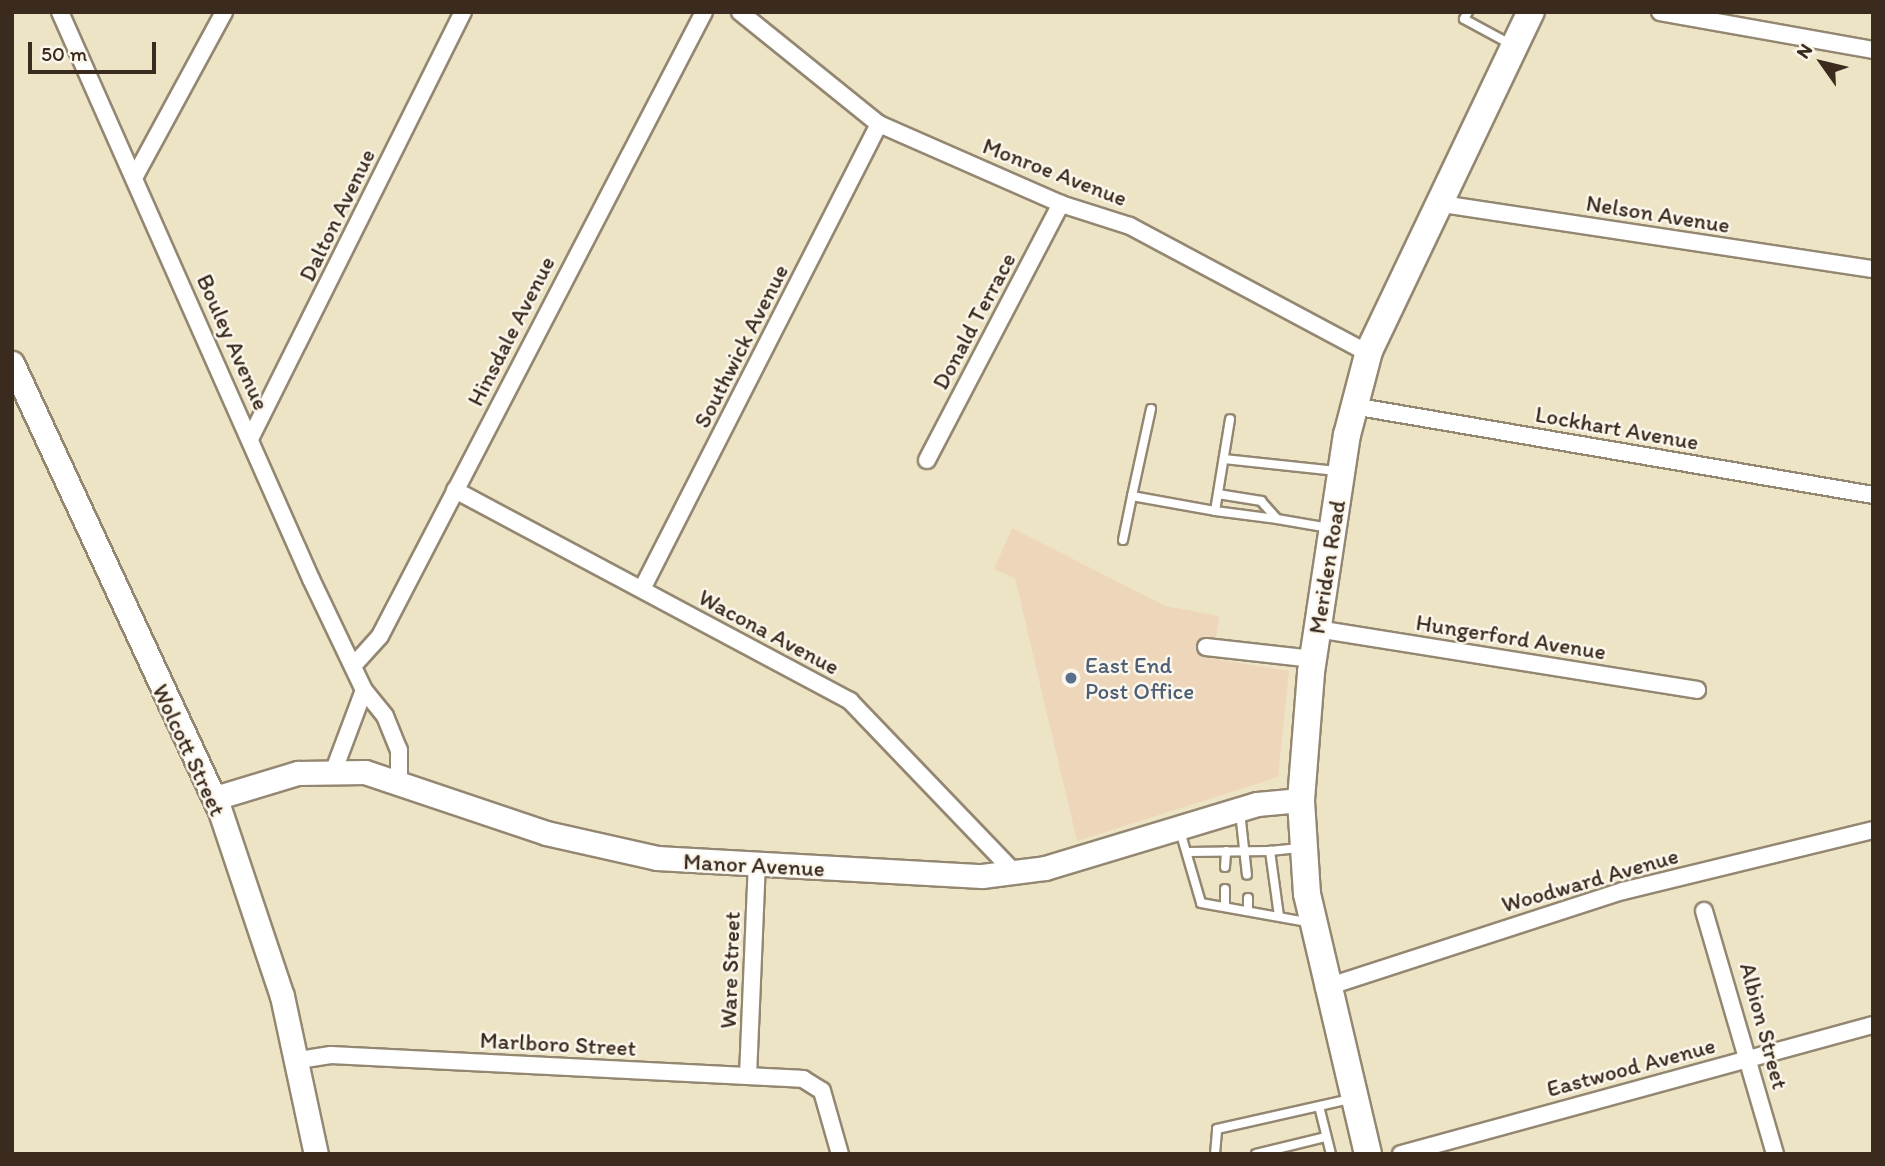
<!DOCTYPE html>
<style>
body{margin:0}
#map{position:relative;width:1885px;height:1166px;overflow:hidden;background:#ede4c5;font-family:Itim,sans-serif}
div>[style]{position:absolute}
.built>*{inset:0;background:#eed6bb}
.roads{filter:drop-shadow(2px 0 #948772) drop-shadow(-2px 0 #948772) drop-shadow(0 2px #948772) drop-shadow(0 -2px #948772)}
.lane>*{height:8px;margin:-4px;padding:0 4px;transform-origin:4px;border-radius:4px;background:#fff}
.street>*{height:16px;margin:-8px;padding:0 8px;transform-origin:8px;border-radius:8px;background:#fff}
.secondary>*{height:23px;margin:-11.5px;padding:0 11.5px;transform-origin:11.5px;border-radius:11.5px;background:#fff}
.primary>*{height:26px;margin:-13px;padding:0 13px;transform-origin:13px;border-radius:13px;background:#fff}
.dots>*{width:19px;height:19px;translate:-50% -50%;box-sizing:border-box;border:4px solid #fbf7ec;border-radius:50%}
span{translate:-50% -50%;white-space:nowrap;text-align:center;line-height:1.15;-webkit-text-stroke:5px #fbf7ec;paint-order:stroke}
.street-label{font-size:23px;color:#3b2a1e}
.service-label{font-size:23px;color:#4e5e75}
.left{translate:0 -50%;text-align:left}
.frame{position:absolute;inset:0;border:14px solid #3b2a1e;pointer-events:none}
.north{position:absolute;left:1787px;top:28px;width:70px;height:70px;-webkit-text-stroke:5px #fbf7ec;paint-order:stroke;rotate:304deg;font-size:19px;font-weight:700;line-height:28px;text-align:center;color:#3b2a1e}
.north::after{content:'';display:block;margin:auto;width:24px;height:32px;background:#3b2a1e;clip-path:polygon(50% 0,100% 100%,50% 72%,0 100%)}
.scale{position:absolute;left:28px;top:42px;width:128px;height:32px;box-sizing:border-box;border:4px solid #3b2a1e;border-top:0;padding-left:9px;font-size:21px;line-height:24px;white-space:nowrap;color:#3b2a1e;-webkit-text-stroke:5px #fbf7ec;paint-order:stroke}
</style>
<div id="map">
<div class="built">
<div style="clip-path:polygon(1012px 528px,1165px 606px,1219px 616px,1213px 659px,1289px 671px,1278px 777px,1077px 841px,1015px 578px,994px 569px)"></div>
</div>
<div class="roads">
<div class="lane">
<div style="left:1468px;top:12px;width:8px;rotate:120deg"></div>
<div style="left:1464px;top:19px;width:52px;rotate:28.5deg"></div>
<div style="left:1151px;top:409px;width:89px;rotate:102.3deg"></div>
<div style="left:1132px;top:496px;width:84px;rotate:10.2deg"></div>
<div style="left:1215px;top:511px;width:93px;rotate:-80.7deg"></div>
<div style="left:1224px;top:459px;width:113px;rotate:6.1deg"></div>
<div style="left:1218px;top:494px;width:44px;rotate:9.2deg"></div>
<div style="left:1261px;top:501px;width:24px;rotate:48deg"></div>
<div style="left:1277px;top:519px;width:53px;rotate:9.8deg"></div>
<div style="left:1215px;top:511px;width:63px;rotate:7.4deg"></div>
<div style="left:1123px;top:540px;width:45px;rotate:-78.4deg"></div>
<div style="left:1240px;top:812px;width:63px;rotate:83.7deg"></div>
<div style="left:1180px;top:831px;width:75px;rotate:73.7deg"></div>
<div style="left:1201px;top:903px;width:108px;rotate:10.2deg"></div>
<div style="left:1188px;top:852px;width:82px;rotate:-0.7deg"></div>
<div style="left:1225px;top:867px;width:16px;rotate:-86deg"></div>
<div style="left:1248px;top:898px;width:12px;rotate:90deg"></div>
<div style="left:1225px;top:906px;width:17px;rotate:-90deg"></div>
<div style="left:1279px;top:916px;width:66px;rotate:-97.9deg"></div>
<div style="left:1270px;top:851px;width:29px;rotate:-6deg"></div>
<div style="left:1320px;top:1110px;width:45px;rotate:76deg"></div>
<div style="left:1215px;top:1154px;width:25px;rotate:-85deg"></div>
<div style="left:1217px;top:1129px;width:136px;rotate:-12.7deg"></div>
<div style="left:1256px;top:1154px;width:71px;rotate:-13.8deg"></div>
</div>
<div class="street">
<div style="left:60px;top:12px;width:620px;rotate:66.12deg"></div>
<div style="left:311px;top:579px;width:123px;rotate:64.5deg"></div>
<div style="left:364px;top:690px;width:33px;rotate:51deg"></div>
<div style="left:385px;top:716px;width:37px;rotate:68deg"></div>
<div style="left:399px;top:750px;width:29px;rotate:90deg"></div>
<div style="left:740px;top:12px;width:179px;rotate:38.9deg"></div>
<div style="left:879px;top:124px;width:199px;rotate:23.7deg"></div>
<div style="left:1061px;top:204px;width:72px;rotate:17.7deg"></div>
<div style="left:1130px;top:226px;width:270px;rotate:28.1deg"></div>
<div style="left:1660px;top:12px;width:216px;rotate:10.1deg"></div>
<div style="left:134px;top:178px;width:189px;rotate:-61.5deg"></div>
<div style="left:1436px;top:203px;width:442px;rotate:8.6deg"></div>
<div style="left:1353px;top:406px;width:528px;rotate:9.71deg"></div>
<div style="left:251px;top:437px;width:475px;rotate:-63.5deg"></div>
<div style="left:927px;top:460px;width:289px;rotate:-62.4deg"></div>
<div style="left:455px;top:490px;width:448px;rotate:28.1deg"></div>
<div style="left:850px;top:701px;width:240px;rotate:46.2deg"></div>
<div style="left:642px;top:589px;width:522px;rotate:-62.99deg"></div>
<div style="left:1317px;top:629px;width:385px;rotate:9.1deg"></div>
<div style="left:1206px;top:647px;width:108px;rotate:6.4deg"></div>
<div style="left:353px;top:666px;width:40px;rotate:-48deg"></div>
<div style="left:380px;top:636px;width:703px;rotate:-62.56deg"></div>
<div style="left:334px;top:770px;width:85px;rotate:-69.4deg"></div>
<div style="left:1704px;top:911px;width:253px;rotate:73.7deg"></div>
<div style="left:1324px;top:988px;width:314px;rotate:-18deg"></div>
<div style="left:1623px;top:891px;width:257px;rotate:-13.7deg"></div>
<div style="left:299px;top:1060px;width:32px;rotate:-9deg"></div>
<div style="left:331px;top:1055px;width:473px;rotate:2.9deg"></div>
<div style="left:803px;top:1079px;width:22px;rotate:32deg"></div>
<div style="left:822px;top:1091px;width:66px;rotate:74.1deg"></div>
<div style="left:748px;top:1076px;width:211px;rotate:-87.6deg"></div>
<div style="left:1401px;top:1154px;width:489px;rotate:-15.3deg"></div>
</div>
<div class="secondary">
<div style="left:12px;top:363px;width:491px;rotate:65.1deg"></div>
<div style="left:219px;top:808px;width:198px;rotate:71.5deg"></div>
<div style="left:282px;top:996px;width:162px;rotate:77.9deg"></div>
<div style="left:215px;top:798px;width:87px;rotate:-16.8deg"></div>
<div style="left:298px;top:773px;width:67px;rotate:-0.9deg"></div>
<div style="left:365px;top:772px;width:191px;rotate:18.6deg"></div>
<div style="left:546px;top:833px;width:114px;rotate:12.7deg"></div>
<div style="left:657px;top:858px;width:325px;rotate:3.2deg"></div>
<div style="left:982px;top:876px;width:64px;rotate:-7.2deg"></div>
<div style="left:1045px;top:868px;width:221px;rotate:-16.8deg"></div>
<div style="left:1257px;top:804px;width:44px;rotate:-5.2deg"></div>
</div>
<div class="primary">
<div style="left:1368px;top:1154px;width:267px;rotate:-103.2deg"></div>
<div style="left:1307px;top:894px;width:94px;rotate:-93.7deg"></div>
<div style="left:1301px;top:800px;width:128px;rotate:-85.5deg"></div>
<div style="left:1311px;top:672px;width:240px;rotate:-81.4deg"></div>
<div style="left:1347px;top:435px;width:87px;rotate:-75.3deg"></div>
<div style="left:1369px;top:351px;width:376px;rotate:-64.5deg"></div>
</div>
</div>
<div class="dots">
<div style="left:1071px;top:678px;background:#5c6f8a"></div>
</div>
<div class="street-label">
<span style="left:1055px;top:172px;rotate:21deg">Monroe Avenue</span>
<span style="left:1658px;top:214px;rotate:9deg">Nelson Avenue</span>
<span style="left:337px;top:215px;rotate:-64deg">Dalton Avenue</span>
<span style="left:974px;top:321px;rotate:-62deg">Donald Terrace</span>
<span style="left:511px;top:331px;rotate:-63deg">Hinsdale Avenue</span>
<span style="left:233px;top:342px;rotate:66deg">Bouley Avenue</span>
<span style="left:741px;top:346px;rotate:-63deg">Southwick Avenue</span>
<span style="left:1617px;top:428px;rotate:10deg">Lockhart Avenue</span>
<span style="left:1327px;top:567px;rotate:-81deg">Meriden Road</span>
<span style="left:769px;top:632px;rotate:28deg">Wacona Avenue</span>
<span style="left:1511px;top:637px;rotate:9deg">Hungerford Avenue</span>
<span style="left:189px;top:750px;rotate:65deg">Wolcott Street</span>
<span style="left:754px;top:865px;rotate:3deg">Manor Avenue</span>
<span style="left:1590px;top:880px;rotate:-16deg">Woodward Avenue</span>
<span style="left:730px;top:970px;rotate:-88deg">Ware Street</span>
<span style="left:1764px;top:1026px;rotate:75deg">Albion Street</span>
<span style="left:558px;top:1044px;rotate:3deg">Marlboro Street</span>
<span style="left:1631px;top:1067px;rotate:-15deg">Eastwood Avenue</span>
</div>
<div class="service-label">
<span class="left" style="left:1085px;top:678px">East End<br>Post Office</span>
</div>
<div class="frame"></div>
<div class="north">N</div>
<div class="scale">50 m</div>
</div>
